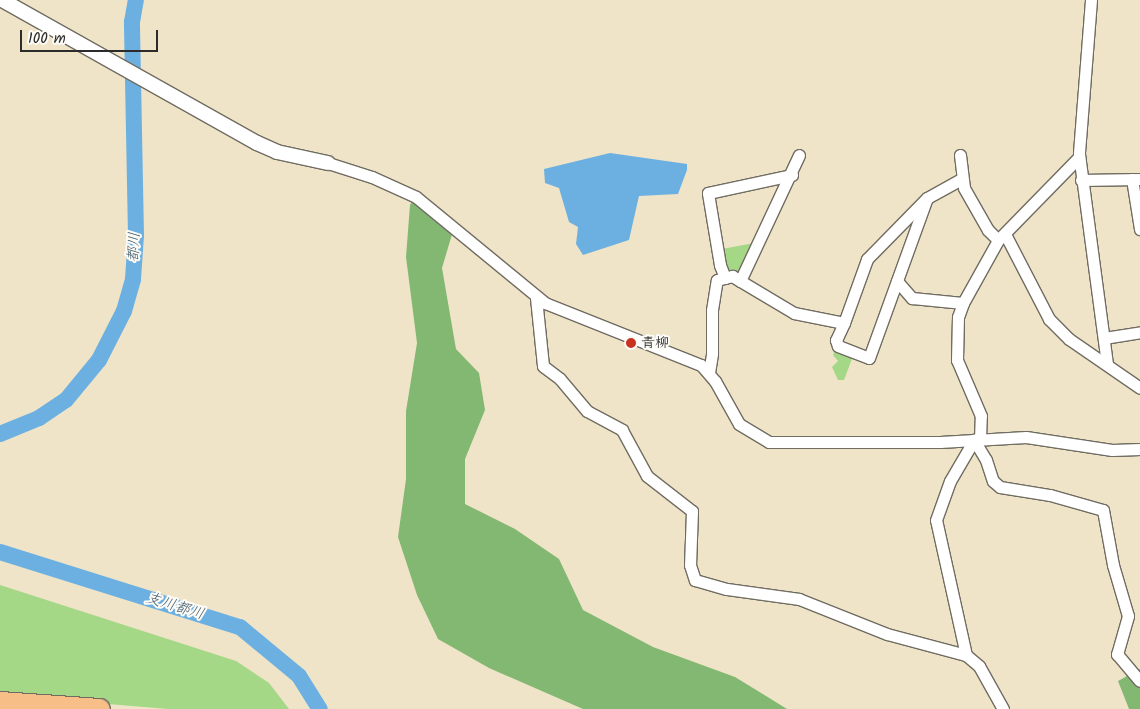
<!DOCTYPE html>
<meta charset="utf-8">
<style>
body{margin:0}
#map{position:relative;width:1140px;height:709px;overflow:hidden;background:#efe4c8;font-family:Kalam,"Klee One",sans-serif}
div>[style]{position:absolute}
.green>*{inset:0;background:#a4d786}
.forest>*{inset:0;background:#83b873}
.water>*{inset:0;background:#6cb0e2}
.river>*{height:16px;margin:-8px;padding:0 8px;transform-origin:8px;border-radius:8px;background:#6cb0e2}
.roads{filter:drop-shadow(1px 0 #706c62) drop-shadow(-1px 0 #706c62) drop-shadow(0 1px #706c62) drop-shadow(0 -1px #706c62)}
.minor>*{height:11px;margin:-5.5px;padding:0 5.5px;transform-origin:5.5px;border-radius:5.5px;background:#fff}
.tertiary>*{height:14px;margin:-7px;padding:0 7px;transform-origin:7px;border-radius:7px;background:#fff}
.motorway>*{height:20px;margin:-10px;padding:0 10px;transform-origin:10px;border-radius:10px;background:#f7be87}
.dots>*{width:14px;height:14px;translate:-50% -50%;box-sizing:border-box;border:2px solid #fdfcf7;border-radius:50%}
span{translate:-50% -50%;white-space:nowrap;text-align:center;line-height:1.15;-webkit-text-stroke:4px #fdfcf7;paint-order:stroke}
.poi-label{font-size:14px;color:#2b2b2b;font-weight:700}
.left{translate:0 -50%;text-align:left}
.water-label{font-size:15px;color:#425a6b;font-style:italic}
.scale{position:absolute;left:20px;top:30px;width:138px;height:22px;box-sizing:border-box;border:2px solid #2b2b2b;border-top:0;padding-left:6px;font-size:15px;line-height:18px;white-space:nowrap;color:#2b2b2b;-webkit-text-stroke:4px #fdfcf7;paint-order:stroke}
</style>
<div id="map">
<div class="green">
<div style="clip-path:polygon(754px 243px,741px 272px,734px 274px,729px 270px,722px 249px)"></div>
<div style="clip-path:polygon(835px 350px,853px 356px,844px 380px,838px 380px,832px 367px,838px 361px,833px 355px)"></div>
<div style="clip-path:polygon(0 585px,236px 661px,269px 683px,289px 709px,168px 709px,0 695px)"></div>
</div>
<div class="forest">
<div style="clip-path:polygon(418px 193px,453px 231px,442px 268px,456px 349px,479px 373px,485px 410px,465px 459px,465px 504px,515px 529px,559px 559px,583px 610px,653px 647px,735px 677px,787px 709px,583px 709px,489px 668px,438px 639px,417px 595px,398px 537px,406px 479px,406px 411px,417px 343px,406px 257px,410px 205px)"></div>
<div style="clip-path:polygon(1140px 669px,1140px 709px,1129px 709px,1118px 681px)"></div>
</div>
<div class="water">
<div style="clip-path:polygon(610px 153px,687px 164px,687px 170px,678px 194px,639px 196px,629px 240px,583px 255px,576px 244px,578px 227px,569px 222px,559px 188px,545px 183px,544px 169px)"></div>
</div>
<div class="river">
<div style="left:0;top:434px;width:42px;rotate:-22.3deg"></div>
<div style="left:39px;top:418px;width:32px;rotate:-34deg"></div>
<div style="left:66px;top:400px;width:52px;rotate:-50.5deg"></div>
<div style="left:99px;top:360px;width:55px;rotate:-63deg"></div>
<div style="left:124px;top:311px;width:33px;rotate:-74deg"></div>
<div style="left:133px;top:279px;width:44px;rotate:-86.1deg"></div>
<div style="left:136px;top:235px;width:213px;rotate:-91.1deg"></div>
<div style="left:132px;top:22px;width:22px;rotate:-80deg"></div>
<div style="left:0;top:552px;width:251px;rotate:17.4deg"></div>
<div style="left:240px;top:627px;width:77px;rotate:39.7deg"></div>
<div style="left:299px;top:676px;width:39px;rotate:58deg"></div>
</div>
<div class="roads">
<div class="minor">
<div style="left:1091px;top:0;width:154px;rotate:94.5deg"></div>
<div style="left:1079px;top:154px;width:212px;rotate:82.4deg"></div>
<div style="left:960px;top:155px;width:33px;rotate:83deg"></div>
<div style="left:964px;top:188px;width:48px;rotate:60.3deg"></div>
<div style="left:988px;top:230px;width:14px;rotate:45deg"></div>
<div style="left:328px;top:163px;width:46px;rotate:17.7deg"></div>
<div style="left:372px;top:177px;width:48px;rotate:24.4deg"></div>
<div style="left:416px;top:197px;width:167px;rotate:39.4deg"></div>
<div style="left:545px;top:303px;width:168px;rotate:21.7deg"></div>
<div style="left:701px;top:365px;width:21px;rotate:49deg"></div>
<div style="left:715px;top:381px;width:49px;rotate:60.8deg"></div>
<div style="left:739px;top:424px;width:35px;rotate:31deg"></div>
<div style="left:769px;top:442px;width:171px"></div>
<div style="left:940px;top:442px;width:86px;rotate:-3.3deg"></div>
<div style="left:1026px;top:437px;width:87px;rotate:8.6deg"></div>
<div style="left:1112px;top:450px;width:28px;rotate:-2deg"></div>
<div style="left:1132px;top:179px;width:51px;rotate:80.9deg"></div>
<div style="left:1081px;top:180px;width:59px;rotate:-1deg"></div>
<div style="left:1005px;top:234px;width:96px;rotate:62.6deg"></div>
<div style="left:1049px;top:319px;width:28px;rotate:45deg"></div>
<div style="left:1069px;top:339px;width:86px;rotate:34.6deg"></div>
<div style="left:725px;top:278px;width:14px;rotate:-111deg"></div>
<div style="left:720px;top:265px;width:73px;rotate:-99.5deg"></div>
<div style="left:708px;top:193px;width:86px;rotate:-12.1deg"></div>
<div style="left:740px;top:281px;width:139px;rotate:-64.9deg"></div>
<div style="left:897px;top:281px;width:23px;rotate:49deg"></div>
<div style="left:912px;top:298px;width:51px;rotate:5.6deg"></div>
<div style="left:536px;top:298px;width:68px;rotate:84.1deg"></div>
<div style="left:543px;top:366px;width:21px;rotate:37deg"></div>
<div style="left:560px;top:379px;width:42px;rotate:49.8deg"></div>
<div style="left:587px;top:411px;width:40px;rotate:28deg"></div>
<div style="left:622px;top:430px;width:52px;rotate:61.5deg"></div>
<div style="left:647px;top:476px;width:57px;rotate:37.9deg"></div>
<div style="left:692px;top:511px;width:54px;rotate:92.1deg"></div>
<div style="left:690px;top:565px;width:16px;rotate:72deg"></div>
<div style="left:695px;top:580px;width:33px;rotate:16deg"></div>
<div style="left:727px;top:589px;width:73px;rotate:7.9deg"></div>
<div style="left:799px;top:599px;width:95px;rotate:21.7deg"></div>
<div style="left:887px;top:634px;width:82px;rotate:14.9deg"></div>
<div style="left:966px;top:655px;width:17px;rotate:40deg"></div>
<div style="left:979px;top:666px;width:49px;rotate:60.8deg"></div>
<div style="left:844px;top:323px;width:19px;rotate:115deg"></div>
<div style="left:836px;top:340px;width:6px;rotate:72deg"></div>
<div style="left:838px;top:346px;width:33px;rotate:21deg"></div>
<div style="left:869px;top:358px;width:170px;rotate:-70.1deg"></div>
<div style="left:1104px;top:338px;width:36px;rotate:-9deg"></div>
<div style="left:709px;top:373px;width:20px;rotate:-81deg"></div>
<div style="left:712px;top:353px;width:43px;rotate:-90deg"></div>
<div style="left:712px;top:310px;width:30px;rotate:-81deg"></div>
<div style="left:717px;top:280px;width:16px;rotate:-15deg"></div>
<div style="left:732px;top:276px;width:72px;rotate:30.8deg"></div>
<div style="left:794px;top:313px;width:51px;rotate:11.3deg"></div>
<div style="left:844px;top:323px;width:68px;rotate:-70.2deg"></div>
<div style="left:867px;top:259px;width:86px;rotate:-45.5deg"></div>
<div style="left:927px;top:198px;width:39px;rotate:-29deg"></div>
<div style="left:980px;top:439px;width:23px;rotate:-88deg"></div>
<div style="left:981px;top:416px;width:61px;rotate:-113.2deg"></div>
<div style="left:957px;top:360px;width:43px;rotate:-88.7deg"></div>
<div style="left:958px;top:317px;width:15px;rotate:-70deg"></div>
<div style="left:963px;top:303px;width:72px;rotate:-60.9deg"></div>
<div style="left:998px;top:240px;width:116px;rotate:-45.7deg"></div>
<div style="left:966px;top:655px;width:138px;rotate:-102.5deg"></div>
<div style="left:936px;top:520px;width:41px;rotate:-70.3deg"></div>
<div style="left:950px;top:481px;width:48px;rotate:-59.7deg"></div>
<div style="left:974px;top:440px;width:23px;rotate:59deg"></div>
<div style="left:986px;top:460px;width:22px;rotate:72deg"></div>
<div style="left:993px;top:481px;width:9px;rotate:41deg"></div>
<div style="left:1000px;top:487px;width:51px;rotate:9.1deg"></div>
<div style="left:1050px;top:495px;width:55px;rotate:15.8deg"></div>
<div style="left:1103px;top:510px;width:56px;rotate:79.7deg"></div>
<div style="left:1113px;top:565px;width:53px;rotate:73.6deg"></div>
<div style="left:1128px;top:616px;width:40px;rotate:106deg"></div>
<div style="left:1117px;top:654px;width:35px;rotate:50deg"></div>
</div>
<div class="tertiary">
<div style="left:2px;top:0;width:292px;rotate:29.3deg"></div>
<div style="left:257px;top:143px;width:22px;rotate:24deg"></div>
<div style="left:277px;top:152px;width:52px;rotate:12.2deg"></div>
</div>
<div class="motorway">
<div style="left:0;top:702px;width:100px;rotate:4deg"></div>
</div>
</div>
<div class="dots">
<div style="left:631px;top:343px;background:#c8321e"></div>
</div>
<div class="poi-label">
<span class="left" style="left:641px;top:343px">青柳</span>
</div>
<div class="water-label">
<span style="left:135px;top:247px;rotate:-87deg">都川</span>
<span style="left:175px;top:607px;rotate:17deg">支川都川</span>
</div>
<div class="scale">100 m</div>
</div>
